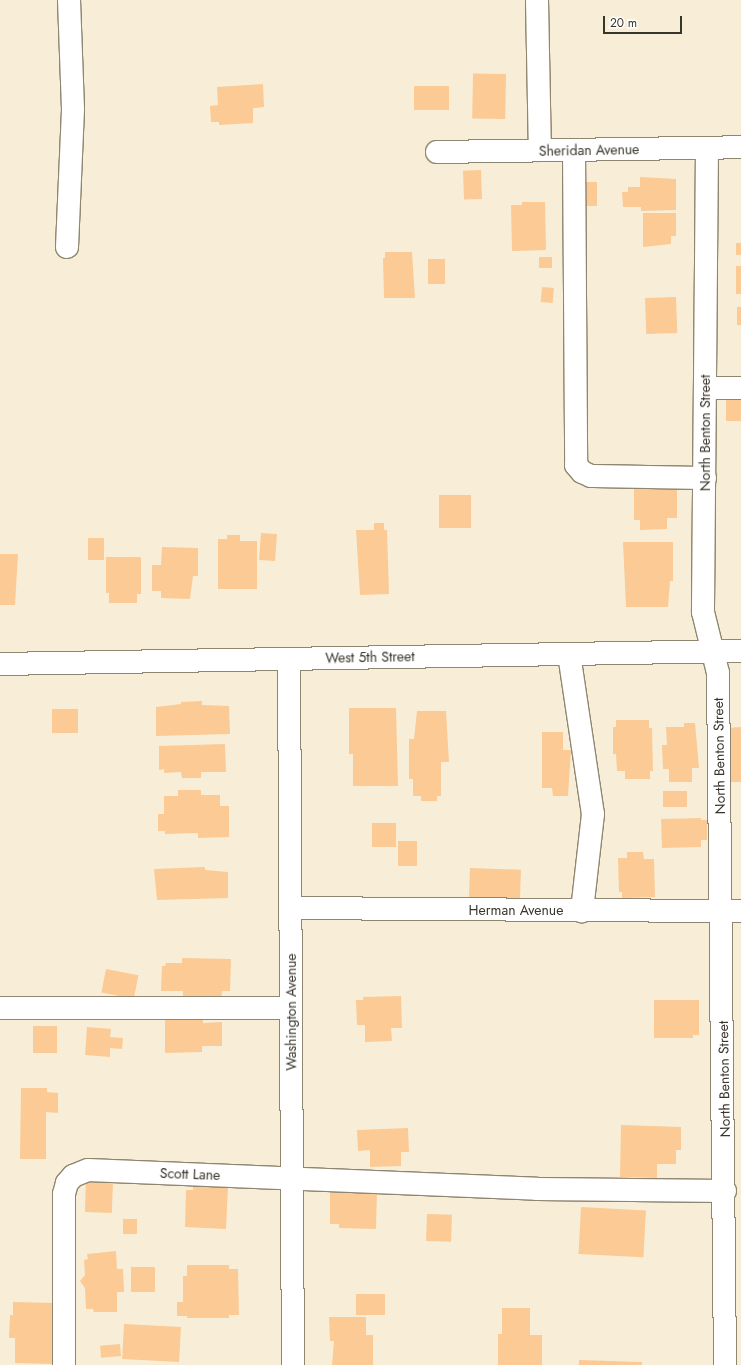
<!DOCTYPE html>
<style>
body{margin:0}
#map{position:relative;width:741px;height:1365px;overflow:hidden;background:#f8eed7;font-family:Jost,sans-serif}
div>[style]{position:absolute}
.building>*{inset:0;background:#fbca95;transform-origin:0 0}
.roads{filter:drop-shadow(1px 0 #8f8671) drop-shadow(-1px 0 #8f8671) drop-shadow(0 1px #8f8671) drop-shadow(0 -1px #8f8671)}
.minor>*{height:22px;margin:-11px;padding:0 11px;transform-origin:11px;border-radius:11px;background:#fff}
span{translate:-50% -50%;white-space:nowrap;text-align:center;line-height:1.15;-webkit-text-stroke:3px #fff;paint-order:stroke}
.street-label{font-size:14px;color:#39352c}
.scale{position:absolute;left:603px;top:16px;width:79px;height:18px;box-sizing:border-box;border:2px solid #39352c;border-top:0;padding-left:5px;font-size:12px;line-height:14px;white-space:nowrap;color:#39352c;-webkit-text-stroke:3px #fff;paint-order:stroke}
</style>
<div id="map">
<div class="building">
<div style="left:506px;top:74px;width:45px;height:33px;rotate:91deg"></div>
<div style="clip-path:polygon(263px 84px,264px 107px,253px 108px,253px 123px,219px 125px,219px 122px,211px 122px,210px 106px,218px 105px,217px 87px)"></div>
<div style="left:449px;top:86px;width:24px;height:35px;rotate:90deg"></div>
<div style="left:481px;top:170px;width:29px;height:18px;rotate:88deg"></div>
<div style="clip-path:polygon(640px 177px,676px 179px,676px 210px,641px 211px,641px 207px,623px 207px,622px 192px,628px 192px,628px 187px,640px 187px)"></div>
<div style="left:580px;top:182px;width:17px;height:24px"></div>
<div style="clip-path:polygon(522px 202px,545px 202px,546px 250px,512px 251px,511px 205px,522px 205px)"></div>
<div style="clip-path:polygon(643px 213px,676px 213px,676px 236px,671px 236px,671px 244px,643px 247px)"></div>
<div style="left:736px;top:243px;width:5px;height:12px"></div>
<div style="clip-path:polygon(385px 252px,412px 252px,415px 298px,384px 298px,383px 258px,385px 258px)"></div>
<div style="left:539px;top:257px;width:13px;height:11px"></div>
<div style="left:428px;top:259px;width:17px;height:25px"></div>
<div style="left:736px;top:266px;width:5px;height:28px"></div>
<div style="left:542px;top:287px;width:12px;height:15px;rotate:5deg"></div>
<div style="left:676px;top:297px;width:36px;height:31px;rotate:88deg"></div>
<div style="left:737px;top:307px;width:4px;height:18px"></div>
<div style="left:726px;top:400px;width:15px;height:21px"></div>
<div style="clip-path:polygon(670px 486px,670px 489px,677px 489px,677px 518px,667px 518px,667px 529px,640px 530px,640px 520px,634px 520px,634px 487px)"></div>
<div style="left:439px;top:495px;width:32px;height:33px"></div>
<div style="clip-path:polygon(374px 523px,384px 523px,384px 530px,387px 530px,389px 594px,360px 595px,356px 530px,374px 530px)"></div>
<div style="left:261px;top:533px;width:16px;height:27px;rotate:4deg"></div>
<div style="clip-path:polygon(227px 535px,240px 535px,240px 541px,257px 541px,257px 589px,218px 589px,218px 539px,227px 539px)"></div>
<div style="left:88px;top:538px;width:16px;height:22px"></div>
<div style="clip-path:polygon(623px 542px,673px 542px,673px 581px,670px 581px,668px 607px,626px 607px)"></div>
<div style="clip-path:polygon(162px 547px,198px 548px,198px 576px,193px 576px,190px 599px,161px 598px,161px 591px,152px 591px,152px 565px,161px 565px)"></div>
<div style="clip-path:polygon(0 554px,18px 554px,15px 605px,0 605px)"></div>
<div style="clip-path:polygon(106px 557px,141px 557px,141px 594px,137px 594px,137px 603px,109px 603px,109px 593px,106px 593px)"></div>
<div style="clip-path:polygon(202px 701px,202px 705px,229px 706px,230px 734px,156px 736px,156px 707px,181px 704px,181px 702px)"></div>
<div style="clip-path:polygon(349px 708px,396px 708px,398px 786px,353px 786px,353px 754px,349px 754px)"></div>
<div style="left:52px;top:709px;width:26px;height:24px"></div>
<div style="clip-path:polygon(417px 711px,446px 711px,449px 762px,441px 762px,441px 796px,437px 796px,437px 801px,421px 801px,421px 796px,413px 796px,413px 779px,409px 779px,409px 739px,414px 739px)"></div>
<div style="clip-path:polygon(616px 720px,649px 720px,649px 728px,652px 728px,653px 771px,650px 771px,650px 779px,625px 779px,625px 771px,617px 771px,616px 754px,613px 754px,613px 727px,616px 727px)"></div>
<div style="clip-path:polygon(684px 723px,695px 723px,699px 768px,692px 768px,692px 782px,669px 782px,669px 769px,663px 769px,662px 745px,667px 745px,666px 727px,684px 727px)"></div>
<div style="clip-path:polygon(741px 727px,741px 782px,729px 782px,727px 728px)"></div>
<div style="clip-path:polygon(542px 732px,563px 732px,563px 750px,571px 750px,568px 796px,553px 796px,552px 788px,542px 788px)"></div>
<div style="clip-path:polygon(225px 744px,226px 772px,201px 772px,201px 778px,182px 778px,181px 772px,164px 773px,164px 769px,159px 770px,159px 746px)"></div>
<div style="clip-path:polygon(178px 790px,201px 790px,201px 795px,220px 795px,220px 806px,229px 806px,229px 837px,198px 838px,198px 833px,165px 834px,165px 831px,158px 831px,158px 814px,164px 814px,164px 796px,178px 796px)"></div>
<div style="left:663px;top:791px;width:24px;height:16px"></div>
<div style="clip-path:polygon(701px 818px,701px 820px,707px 820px,707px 840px,701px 840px,701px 847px,662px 848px,661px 819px)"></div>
<div style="left:372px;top:823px;width:24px;height:24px"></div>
<div style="left:417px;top:841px;width:25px;height:19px;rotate:90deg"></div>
<div style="clip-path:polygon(627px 852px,643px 852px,644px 859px,654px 859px,655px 897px,622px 898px,622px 892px,619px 892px,618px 858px,627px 858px)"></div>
<div style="clip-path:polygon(205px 867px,205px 870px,228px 872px,228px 898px,157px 900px,154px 869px)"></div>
<div style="left:470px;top:868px;width:51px;height:30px;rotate:2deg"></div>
<div style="clip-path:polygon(182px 958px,231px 959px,230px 991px,222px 991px,221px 1000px,183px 998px,183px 991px,161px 991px,162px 966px,165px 966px,166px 963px,182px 963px)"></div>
<div style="left:106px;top:969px;width:33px;height:24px;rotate:11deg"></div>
<div style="clip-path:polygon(401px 996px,402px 1028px,391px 1028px,392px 1041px,365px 1042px,365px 1025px,357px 1025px,356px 1000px,363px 1000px,363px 997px)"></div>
<div style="clip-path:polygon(654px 1000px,699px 1000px,699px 1035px,693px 1035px,693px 1038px,654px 1038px)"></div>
<div style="clip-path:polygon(165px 1017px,203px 1017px,203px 1023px,222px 1022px,222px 1046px,202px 1046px,202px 1052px,165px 1053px)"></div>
<div style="left:33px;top:1026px;width:24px;height:27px"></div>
<div style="clip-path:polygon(87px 1027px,111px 1029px,110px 1037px,123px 1038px,122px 1049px,110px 1048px,110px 1057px,85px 1055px)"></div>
<div style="clip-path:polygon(21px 1088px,47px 1088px,47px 1092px,58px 1093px,58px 1113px,46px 1112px,46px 1159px,20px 1159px)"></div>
<div style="clip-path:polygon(621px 1125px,681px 1127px,681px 1150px,676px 1150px,676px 1164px,657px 1164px,657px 1178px,620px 1177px)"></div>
<div style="clip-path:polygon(408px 1128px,409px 1152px,401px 1152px,401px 1166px,370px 1167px,370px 1150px,358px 1151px,357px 1130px)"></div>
<div style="left:86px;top:1180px;width:27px;height:32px;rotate:2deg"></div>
<div style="clip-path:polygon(193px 1185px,228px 1186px,226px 1229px,185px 1227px,186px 1190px,193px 1190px)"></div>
<div style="clip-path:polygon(330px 1190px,377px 1191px,376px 1229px,339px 1228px,339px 1224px,330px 1224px)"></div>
<div style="left:581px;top:1207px;width:65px;height:47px;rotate:3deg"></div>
<div style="left:427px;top:1214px;width:25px;height:27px;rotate:2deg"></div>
<div style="left:123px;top:1219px;width:14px;height:15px"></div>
<div style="clip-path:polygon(116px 1251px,117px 1269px,123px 1269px,124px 1292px,117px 1292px,117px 1312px,94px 1312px,93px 1309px,86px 1309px,85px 1288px,80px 1281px,85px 1275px,84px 1260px,88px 1259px,87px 1254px)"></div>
<div style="clip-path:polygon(187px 1265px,229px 1265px,229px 1269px,238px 1269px,239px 1315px,229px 1315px,229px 1318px,187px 1318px,187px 1316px,177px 1316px,177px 1302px,183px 1302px,183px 1276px,187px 1276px)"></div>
<div style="left:131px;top:1267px;width:24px;height:25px"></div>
<div style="left:356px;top:1294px;width:29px;height:21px"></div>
<div style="clip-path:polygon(13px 1302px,55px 1303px,53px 1364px,15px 1363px,15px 1338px,9px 1338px,10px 1315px,13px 1315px)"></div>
<div style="clip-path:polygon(502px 1308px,530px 1308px,530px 1335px,542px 1335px,542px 1365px,498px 1365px,498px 1334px,502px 1334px)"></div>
<div style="clip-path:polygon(329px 1317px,366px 1317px,366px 1335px,373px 1335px,373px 1365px,332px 1365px,334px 1341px,330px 1341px)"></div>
<div style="left:124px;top:1324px;width:57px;height:35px;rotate:3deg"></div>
<div style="left:120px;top:1344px;width:12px;height:20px;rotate:85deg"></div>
<div style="clip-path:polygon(579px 1360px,642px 1362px,642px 1365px,579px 1365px)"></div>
</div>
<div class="roads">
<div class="minor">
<div style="left:537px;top:0;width:150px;rotate:88.9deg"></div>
<div style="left:707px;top:148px;width:464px;rotate:90.5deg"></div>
<div style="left:703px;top:612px;width:63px;rotate:76.2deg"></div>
<div style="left:718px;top:673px;width:692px;rotate:89.42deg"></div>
<div style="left:574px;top:150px;width:315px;rotate:89.6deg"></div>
<div style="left:576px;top:465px;width:9px;rotate:49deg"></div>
<div style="left:582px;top:472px;width:10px;rotate:24deg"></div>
<div style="left:591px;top:476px;width:114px;rotate:1deg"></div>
<div style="left:437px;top:152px;width:304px;rotate:-0.9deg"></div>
<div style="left:67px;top:247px;width:138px;rotate:-87.5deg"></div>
<div style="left:73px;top:109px;width:109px;rotate:-92.1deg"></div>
<div style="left:705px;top:388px;width:36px"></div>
<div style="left:569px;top:654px;width:162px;rotate:81.5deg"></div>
<div style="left:593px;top:814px;width:98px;rotate:96.5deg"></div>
<div style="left:289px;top:659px;width:706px;rotate:89.68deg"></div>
<div style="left:0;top:664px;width:741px;rotate:-1.01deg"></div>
<div style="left:290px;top:908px;width:451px;rotate:0.4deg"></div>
<div style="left:0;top:1008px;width:291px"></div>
<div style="left:64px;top:1365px;width:171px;rotate:-90deg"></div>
<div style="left:64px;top:1194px;width:11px;rotate:-75deg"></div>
<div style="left:67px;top:1183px;width:9px;rotate:-49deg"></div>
<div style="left:73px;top:1176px;width:16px;rotate:-22deg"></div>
<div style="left:88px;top:1170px;width:449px;rotate:2.4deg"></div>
<div style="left:537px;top:1189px;width:188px;rotate:0.6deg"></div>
</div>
</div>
<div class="street-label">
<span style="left:589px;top:150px;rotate:-1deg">Sheridan Avenue</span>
<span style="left:705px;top:433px;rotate:-90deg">North Benton Street</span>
<span style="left:370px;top:657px;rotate:-1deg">West 5th Street</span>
<span style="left:719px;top:756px;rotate:-91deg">North Benton Street</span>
<span style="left:516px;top:910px">Herman Avenue</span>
<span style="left:291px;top:1012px;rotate:-90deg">Washington Avenue</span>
<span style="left:724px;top:1079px;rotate:-91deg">North Benton Street</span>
<span style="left:190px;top:1174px;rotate:2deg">Scott Lane</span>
</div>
<div class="scale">20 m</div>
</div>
